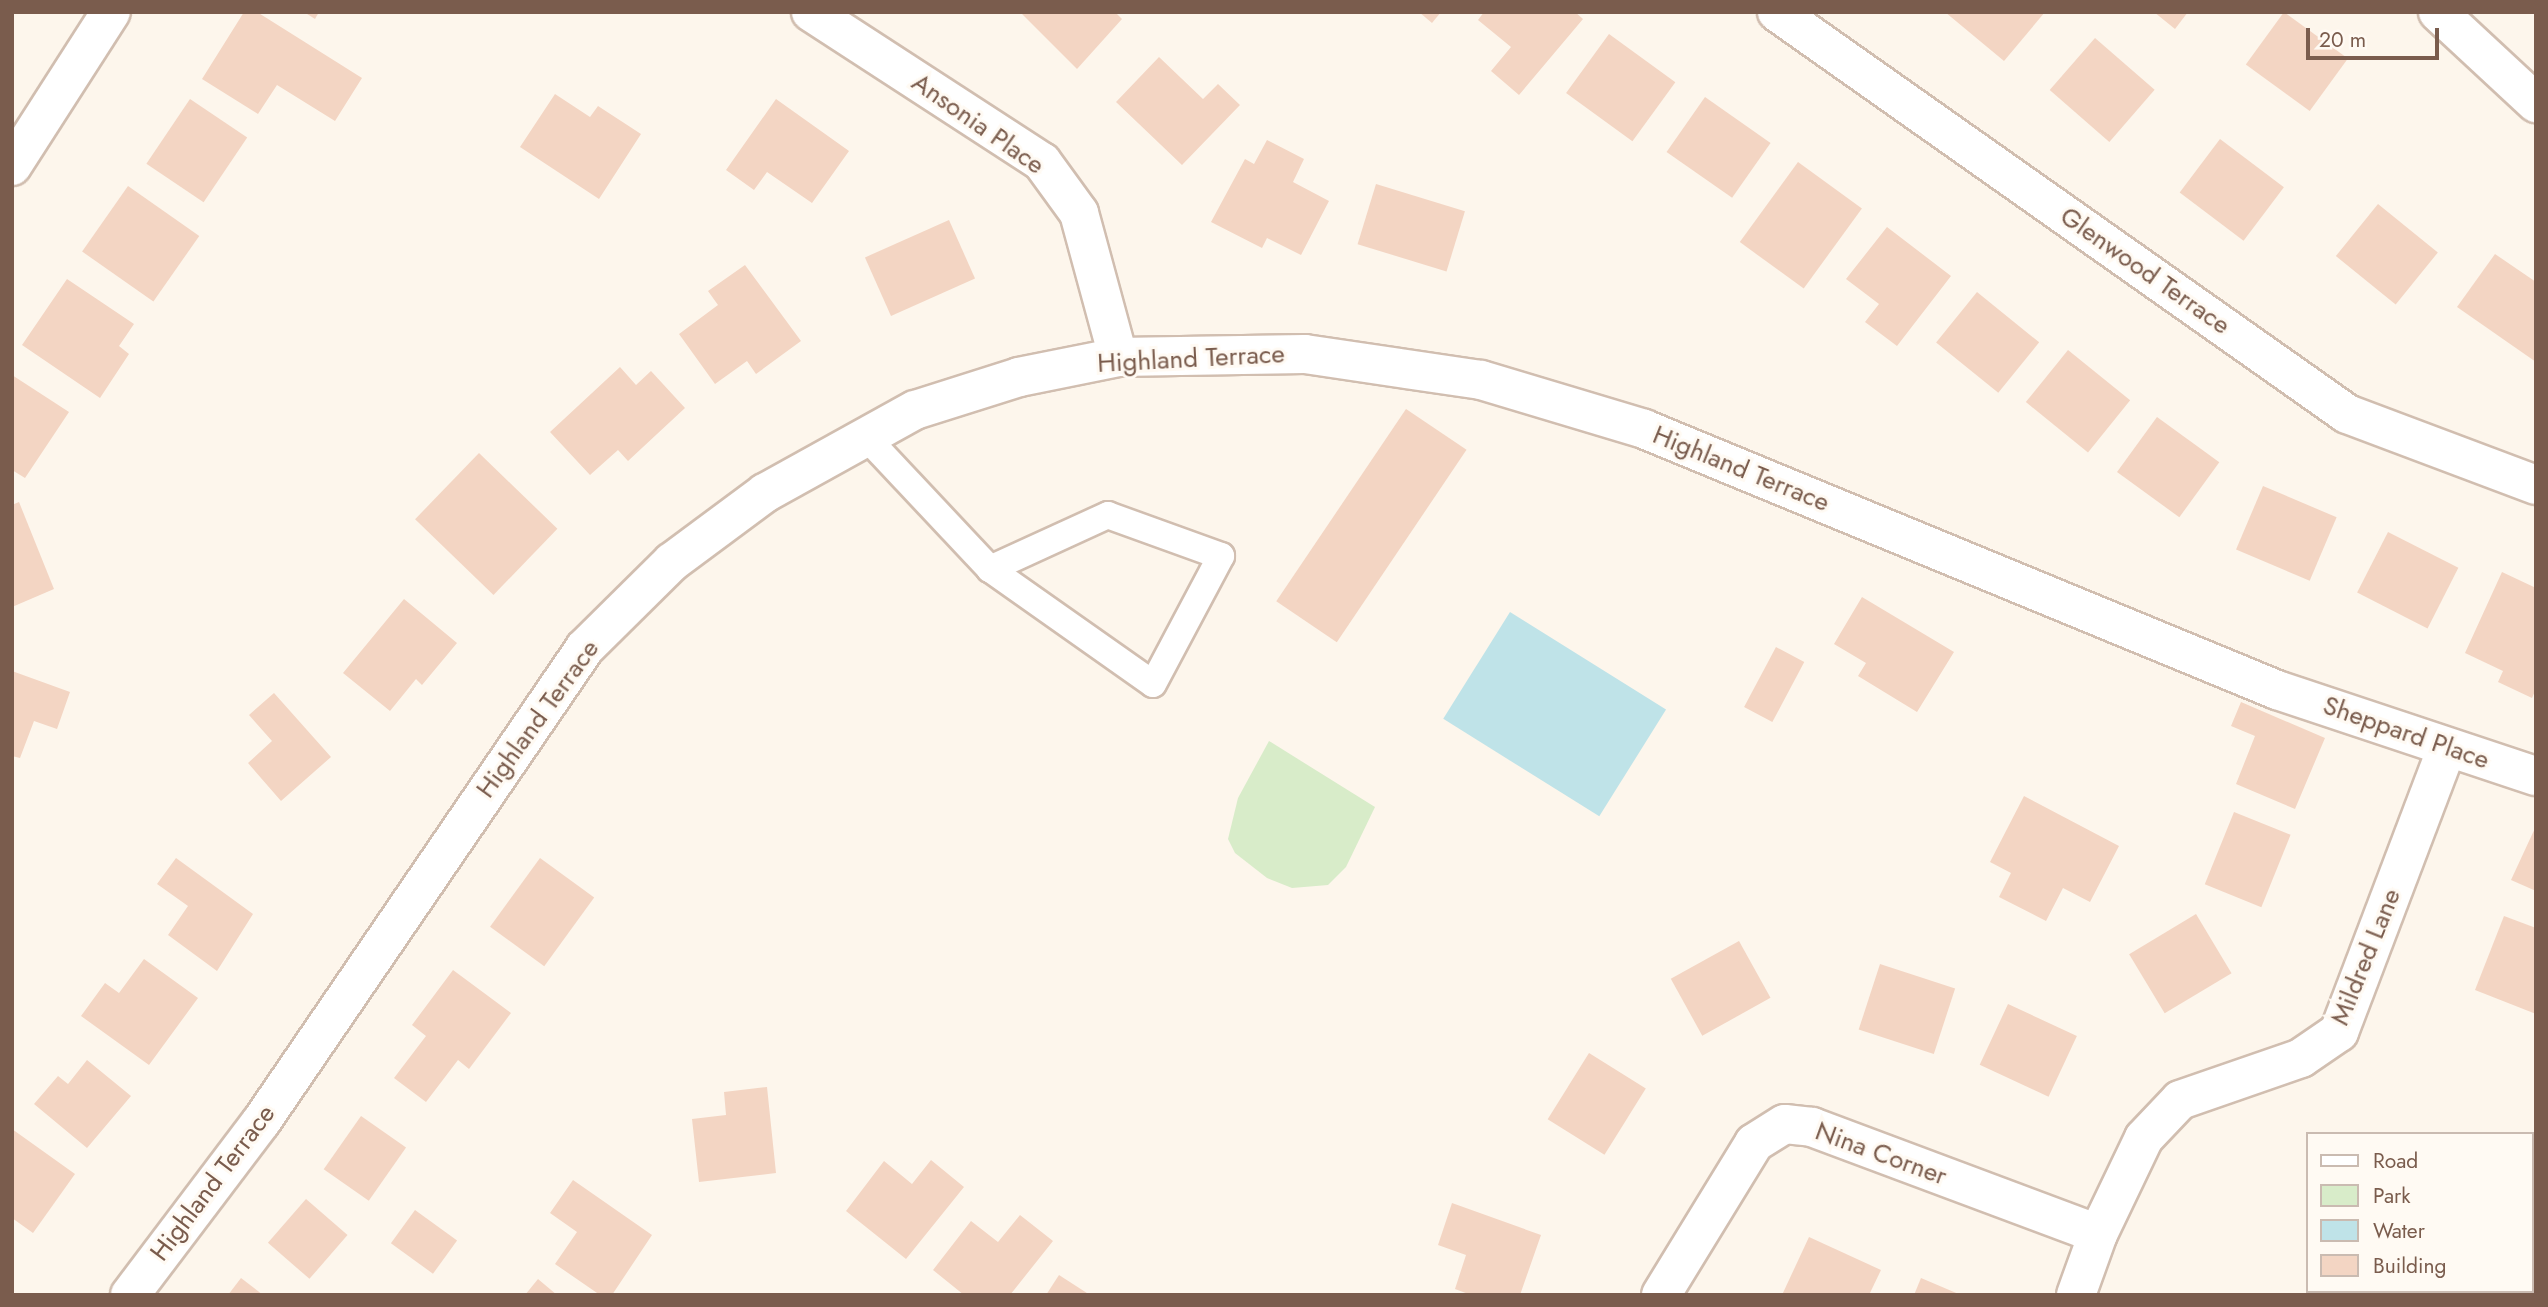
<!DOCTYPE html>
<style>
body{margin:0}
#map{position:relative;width:2548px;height:1307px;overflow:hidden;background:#fdf6ec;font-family:Jost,sans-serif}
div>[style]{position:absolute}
.green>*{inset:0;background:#d8ecc9}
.water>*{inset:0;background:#bfe3e8;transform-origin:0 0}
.building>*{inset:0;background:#f3d5c3;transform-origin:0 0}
.roads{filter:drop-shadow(2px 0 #d1beb0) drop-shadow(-2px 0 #d1beb0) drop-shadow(0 2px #d1beb0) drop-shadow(0 -2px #d1beb0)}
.service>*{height:26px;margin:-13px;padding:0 13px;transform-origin:13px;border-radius:13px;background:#fff}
.minor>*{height:38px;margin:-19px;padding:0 19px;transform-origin:19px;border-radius:19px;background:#fff}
span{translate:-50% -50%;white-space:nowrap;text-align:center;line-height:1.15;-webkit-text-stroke:6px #fffaf3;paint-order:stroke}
.street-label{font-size:26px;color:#7a5c4d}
.frame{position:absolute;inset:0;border:14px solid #7a5c4d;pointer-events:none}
.legend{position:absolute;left:2306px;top:1132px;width:228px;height:161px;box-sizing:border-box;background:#fffaf3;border:2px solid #cabbb1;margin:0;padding:9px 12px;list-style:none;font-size:21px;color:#7a5c4d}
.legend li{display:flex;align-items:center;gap:14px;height:35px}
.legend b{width:35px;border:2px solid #cabbb1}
.scale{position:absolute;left:2306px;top:28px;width:133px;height:32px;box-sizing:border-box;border:4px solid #7a5c4d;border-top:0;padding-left:9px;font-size:21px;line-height:24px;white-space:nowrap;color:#7a5c4d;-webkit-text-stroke:5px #fffaf3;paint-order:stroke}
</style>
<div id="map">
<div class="green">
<div style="clip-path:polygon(1269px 741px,1375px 807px,1346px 867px,1328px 885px,1292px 888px,1267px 878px,1235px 853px,1228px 839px,1238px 798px)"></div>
</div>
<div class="water">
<div style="left:1510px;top:612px;width:184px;height:126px;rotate:32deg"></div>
</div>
<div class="building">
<div style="clip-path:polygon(244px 12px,257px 12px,362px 78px,335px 121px,277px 85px,258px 114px,202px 79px)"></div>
<div style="clip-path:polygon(304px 12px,319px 12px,315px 19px)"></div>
<div style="clip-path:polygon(1020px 12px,1115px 12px,1122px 19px,1077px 69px)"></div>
<div style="clip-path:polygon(1419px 12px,1441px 12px,1432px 23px)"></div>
<div style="clip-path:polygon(1484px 12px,1575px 12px,1583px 19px,1519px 95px,1491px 71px,1511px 47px,1478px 20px)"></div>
<div style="clip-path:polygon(1945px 12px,2045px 12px,2004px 61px)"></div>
<div style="clip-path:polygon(2154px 12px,2188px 12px,2175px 29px)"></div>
<div style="left:2284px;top:12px;width:79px;height:65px;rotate:36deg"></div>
<div style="left:1609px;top:34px;width:82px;height:73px;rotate:36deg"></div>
<div style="left:2095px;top:38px;width:79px;height:69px;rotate:41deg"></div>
<div style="clip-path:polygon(1159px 57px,1203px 99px,1218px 84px,1240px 105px,1182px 165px,1116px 102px)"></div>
<div style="clip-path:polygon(555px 94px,590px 117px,598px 106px,641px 134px,599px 199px,520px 147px)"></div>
<div style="left:1705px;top:97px;width:80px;height:67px;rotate:35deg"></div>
<div style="left:190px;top:99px;width:69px;height:78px;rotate:34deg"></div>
<div style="clip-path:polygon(776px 99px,849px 151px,812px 203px,767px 172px,754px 190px,726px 170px)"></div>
<div style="left:2220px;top:139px;width:80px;height:67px;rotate:37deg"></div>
<div style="clip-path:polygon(1267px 140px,1304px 159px,1293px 182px,1329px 201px,1301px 255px,1267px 238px,1262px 248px,1211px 222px,1245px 159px,1254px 164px)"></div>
<div style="left:1798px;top:162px;width:79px;height:99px;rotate:36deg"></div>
<div style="left:1376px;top:184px;width:93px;height:63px;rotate:17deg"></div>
<div style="left:128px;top:186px;width:87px;height:80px;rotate:35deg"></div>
<div style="left:2378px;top:204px;width:77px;height:67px;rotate:39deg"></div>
<div style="left:949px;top:220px;width:64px;height:92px;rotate:66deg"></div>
<div style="clip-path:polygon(1887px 227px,1951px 276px,1897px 346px,1865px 322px,1879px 304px,1846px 279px)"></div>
<div style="clip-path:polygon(2495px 254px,2536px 282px,2536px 362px,2457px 307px)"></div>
<div style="clip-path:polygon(745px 265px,801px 341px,756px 374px,747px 361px,715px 384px,679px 334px,718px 305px,708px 291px)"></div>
<div style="clip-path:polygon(67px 279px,134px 324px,119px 346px,129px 354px,100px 398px,22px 345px)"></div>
<div style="left:1977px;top:292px;width:80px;height:65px;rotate:39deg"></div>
<div style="left:2068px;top:350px;width:80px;height:67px;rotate:39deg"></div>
<div style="clip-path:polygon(620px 367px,636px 385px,651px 371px,685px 408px,628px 461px,618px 450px,590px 475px,550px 432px)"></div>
<div style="clip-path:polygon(12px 375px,69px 412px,25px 478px,12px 470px)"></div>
<div style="left:1406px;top:409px;width:73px;height:232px;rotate:34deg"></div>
<div style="left:2157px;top:417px;width:77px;height:68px;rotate:36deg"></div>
<div style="left:479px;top:453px;width:109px;height:92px;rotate:44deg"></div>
<div style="left:2263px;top:486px;width:80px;height:69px;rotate:23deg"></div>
<div style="clip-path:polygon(19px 502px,54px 589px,12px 607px,12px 505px)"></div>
<div style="left:2388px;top:532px;width:79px;height:68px;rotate:27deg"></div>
<div style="clip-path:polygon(2502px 572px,2536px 588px,2536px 689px,2532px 698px,2498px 682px,2503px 671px,2465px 653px)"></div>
<div style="clip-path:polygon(1862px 597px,1954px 652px,1917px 712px,1858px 676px,1866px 663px,1834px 644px)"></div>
<div style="clip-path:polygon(404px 599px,457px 643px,422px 685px,416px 679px,390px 711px,343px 673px)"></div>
<div style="left:1776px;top:647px;width:32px;height:68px;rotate:28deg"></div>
<div style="clip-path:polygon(12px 671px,70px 692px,57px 729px,34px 721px,20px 758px,12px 756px)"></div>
<div style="clip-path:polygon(274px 693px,331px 757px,281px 801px,248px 763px,272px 741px,249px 715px)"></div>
<div style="clip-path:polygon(2241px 702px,2325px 738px,2295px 809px,2236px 784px,2255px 736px,2231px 726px)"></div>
<div style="clip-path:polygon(2024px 796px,2119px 846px,2090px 902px,2063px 888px,2046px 921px,1999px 897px,2011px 873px,1990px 862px)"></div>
<div style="left:2234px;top:812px;width:61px;height:78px;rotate:22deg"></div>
<div style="clip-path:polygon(2536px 826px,2536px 891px,2511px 880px)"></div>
<div style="clip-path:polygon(176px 858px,253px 914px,217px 971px,168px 935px,188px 906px,157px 884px)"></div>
<div style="left:540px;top:858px;width:67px;height:85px;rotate:36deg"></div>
<div style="left:2196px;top:914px;width:69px;height:78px;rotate:59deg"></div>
<div style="clip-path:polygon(2504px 916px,2536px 928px,2536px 1014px,2475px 990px)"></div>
<div style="left:1739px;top:941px;width:65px;height:78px;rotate:61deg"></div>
<div style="clip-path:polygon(144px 959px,198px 998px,149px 1065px,81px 1016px,105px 983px,119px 993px)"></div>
<div style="left:1880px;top:964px;width:79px;height:69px;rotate:18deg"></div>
<div style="clip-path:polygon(453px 970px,511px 1013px,469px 1069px,458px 1060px,426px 1102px,394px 1078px,426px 1036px,412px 1025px)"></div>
<div style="left:2008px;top:1004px;width:76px;height:67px;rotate:25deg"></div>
<div style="left:1589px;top:1053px;width:67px;height:78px;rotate:32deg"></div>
<div style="clip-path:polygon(87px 1060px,131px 1096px,87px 1148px,34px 1104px,58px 1076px,68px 1084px)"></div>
<div style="clip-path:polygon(767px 1087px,776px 1173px,699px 1182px,692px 1119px,726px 1115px,724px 1092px)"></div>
<div style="left:361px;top:1116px;width:55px;height:65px;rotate:35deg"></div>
<div style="clip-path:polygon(12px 1129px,75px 1174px,33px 1233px,12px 1218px)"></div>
<div style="clip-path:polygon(931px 1160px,964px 1187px,906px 1259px,846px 1211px,884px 1161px,912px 1184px)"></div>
<div style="clip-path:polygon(573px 1180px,652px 1235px,612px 1295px,600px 1295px,555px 1264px,577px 1232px,550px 1213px)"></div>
<div style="left:306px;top:1199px;width:55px;height:58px;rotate:41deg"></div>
<div style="clip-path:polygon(1452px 1203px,1541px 1235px,1520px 1295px,1471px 1295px,1455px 1289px,1466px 1255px,1438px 1245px)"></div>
<div style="left:415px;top:1210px;width:52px;height:41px;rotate:36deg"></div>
<div style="clip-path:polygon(1020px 1215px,1053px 1241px,1010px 1295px,964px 1295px,933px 1270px,971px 1221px,998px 1242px)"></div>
<div style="clip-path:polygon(1809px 1237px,1881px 1270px,1869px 1295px,1782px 1295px)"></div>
<div style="clip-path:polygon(1059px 1275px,1090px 1295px,1046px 1295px)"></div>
<div style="clip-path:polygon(241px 1278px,263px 1295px,228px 1295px)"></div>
<div style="clip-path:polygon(1921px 1278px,1961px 1295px,1914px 1295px)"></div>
<div style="clip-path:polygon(538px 1279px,557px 1295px,525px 1295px)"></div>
</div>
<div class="roads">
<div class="service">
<div style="left:866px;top:437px;width:181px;rotate:46.8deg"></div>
<div style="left:990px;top:569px;width:199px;rotate:35.2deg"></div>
<div style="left:1153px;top:684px;width:145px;rotate:-62deg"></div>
<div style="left:1221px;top:556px;width:120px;rotate:-160.1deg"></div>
<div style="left:1108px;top:515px;width:130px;rotate:155.4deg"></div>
</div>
<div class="minor">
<div style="left:811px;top:12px;width:275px;rotate:33deg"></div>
<div style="left:1042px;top:162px;width:63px;rotate:54deg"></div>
<div style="left:1079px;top:213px;width:149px;rotate:74.8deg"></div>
<div style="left:1777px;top:12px;width:697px;rotate:35.19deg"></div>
<div style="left:2347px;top:414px;width:202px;rotate:20.6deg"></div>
<div style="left:2438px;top:12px;width:134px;rotate:42.9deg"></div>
<div style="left:12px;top:166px;width:183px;rotate:-57.3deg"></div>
<div style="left:130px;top:1295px;width:217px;rotate:-52.9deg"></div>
<div style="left:261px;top:1122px;width:574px;rotate:-55.65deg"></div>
<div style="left:585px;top:648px;width:122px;rotate:-44.7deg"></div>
<div style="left:672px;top:562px;width:116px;rotate:-36.6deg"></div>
<div style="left:765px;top:493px;width:171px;rotate:-29deg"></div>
<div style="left:915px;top:410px;width:109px;rotate:-17.6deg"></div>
<div style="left:1019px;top:377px;width:101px;rotate:-11.4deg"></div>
<div style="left:1118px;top:357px;width:187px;rotate:-0.9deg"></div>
<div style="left:1305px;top:354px;width:178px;rotate:8.4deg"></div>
<div style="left:1481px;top:380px;width:170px;rotate:16.7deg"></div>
<div style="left:1644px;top:429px;width:685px;rotate:22.41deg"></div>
<div style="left:2277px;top:690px;width:273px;rotate:18.4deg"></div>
<div style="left:1661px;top:1295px;width:178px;rotate:-58.5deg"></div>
<div style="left:1754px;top:1143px;width:36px;rotate:-32deg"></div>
<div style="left:1785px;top:1124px;width:27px;rotate:6deg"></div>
<div style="left:1812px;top:1127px;width:305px;rotate:20.5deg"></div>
<div style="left:2076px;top:1295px;width:65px;rotate:-70.2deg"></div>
<div style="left:2098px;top:1234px;width:106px;rotate:-64.4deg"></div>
<div style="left:2144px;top:1138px;width:52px;rotate:-46.5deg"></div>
<div style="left:2180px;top:1100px;width:128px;rotate:-19.1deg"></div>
<div style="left:2301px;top:1058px;width:46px;rotate:-34.4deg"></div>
<div style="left:2339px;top:1032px;width:304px;rotate:-69.2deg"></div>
</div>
</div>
<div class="street-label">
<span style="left:978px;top:124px;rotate:35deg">Ansonia Place</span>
<span style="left:2145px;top:271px;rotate:35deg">Glenwood Terrace</span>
<span style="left:1191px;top:359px;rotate:-3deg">Highland Terrace</span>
<span style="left:1741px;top:469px;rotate:22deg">Highland Terrace</span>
<span style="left:538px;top:719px;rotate:-54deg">Highland Terrace</span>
<span style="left:2406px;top:733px;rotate:19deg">Sheppard Place</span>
<span style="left:2366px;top:957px;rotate:-68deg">Mildred Lane</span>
<span style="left:1881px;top:1154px;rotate:20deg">Nina Corner</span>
<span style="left:213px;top:1183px;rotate:-53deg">Highland Terrace</span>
</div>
<div class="frame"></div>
<ul class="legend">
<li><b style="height:9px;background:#fff"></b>Road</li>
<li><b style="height:19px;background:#d8ecc9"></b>Park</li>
<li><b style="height:19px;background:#bfe3e8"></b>Water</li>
<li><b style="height:19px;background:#f3d5c3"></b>Building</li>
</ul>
<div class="scale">20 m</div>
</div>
